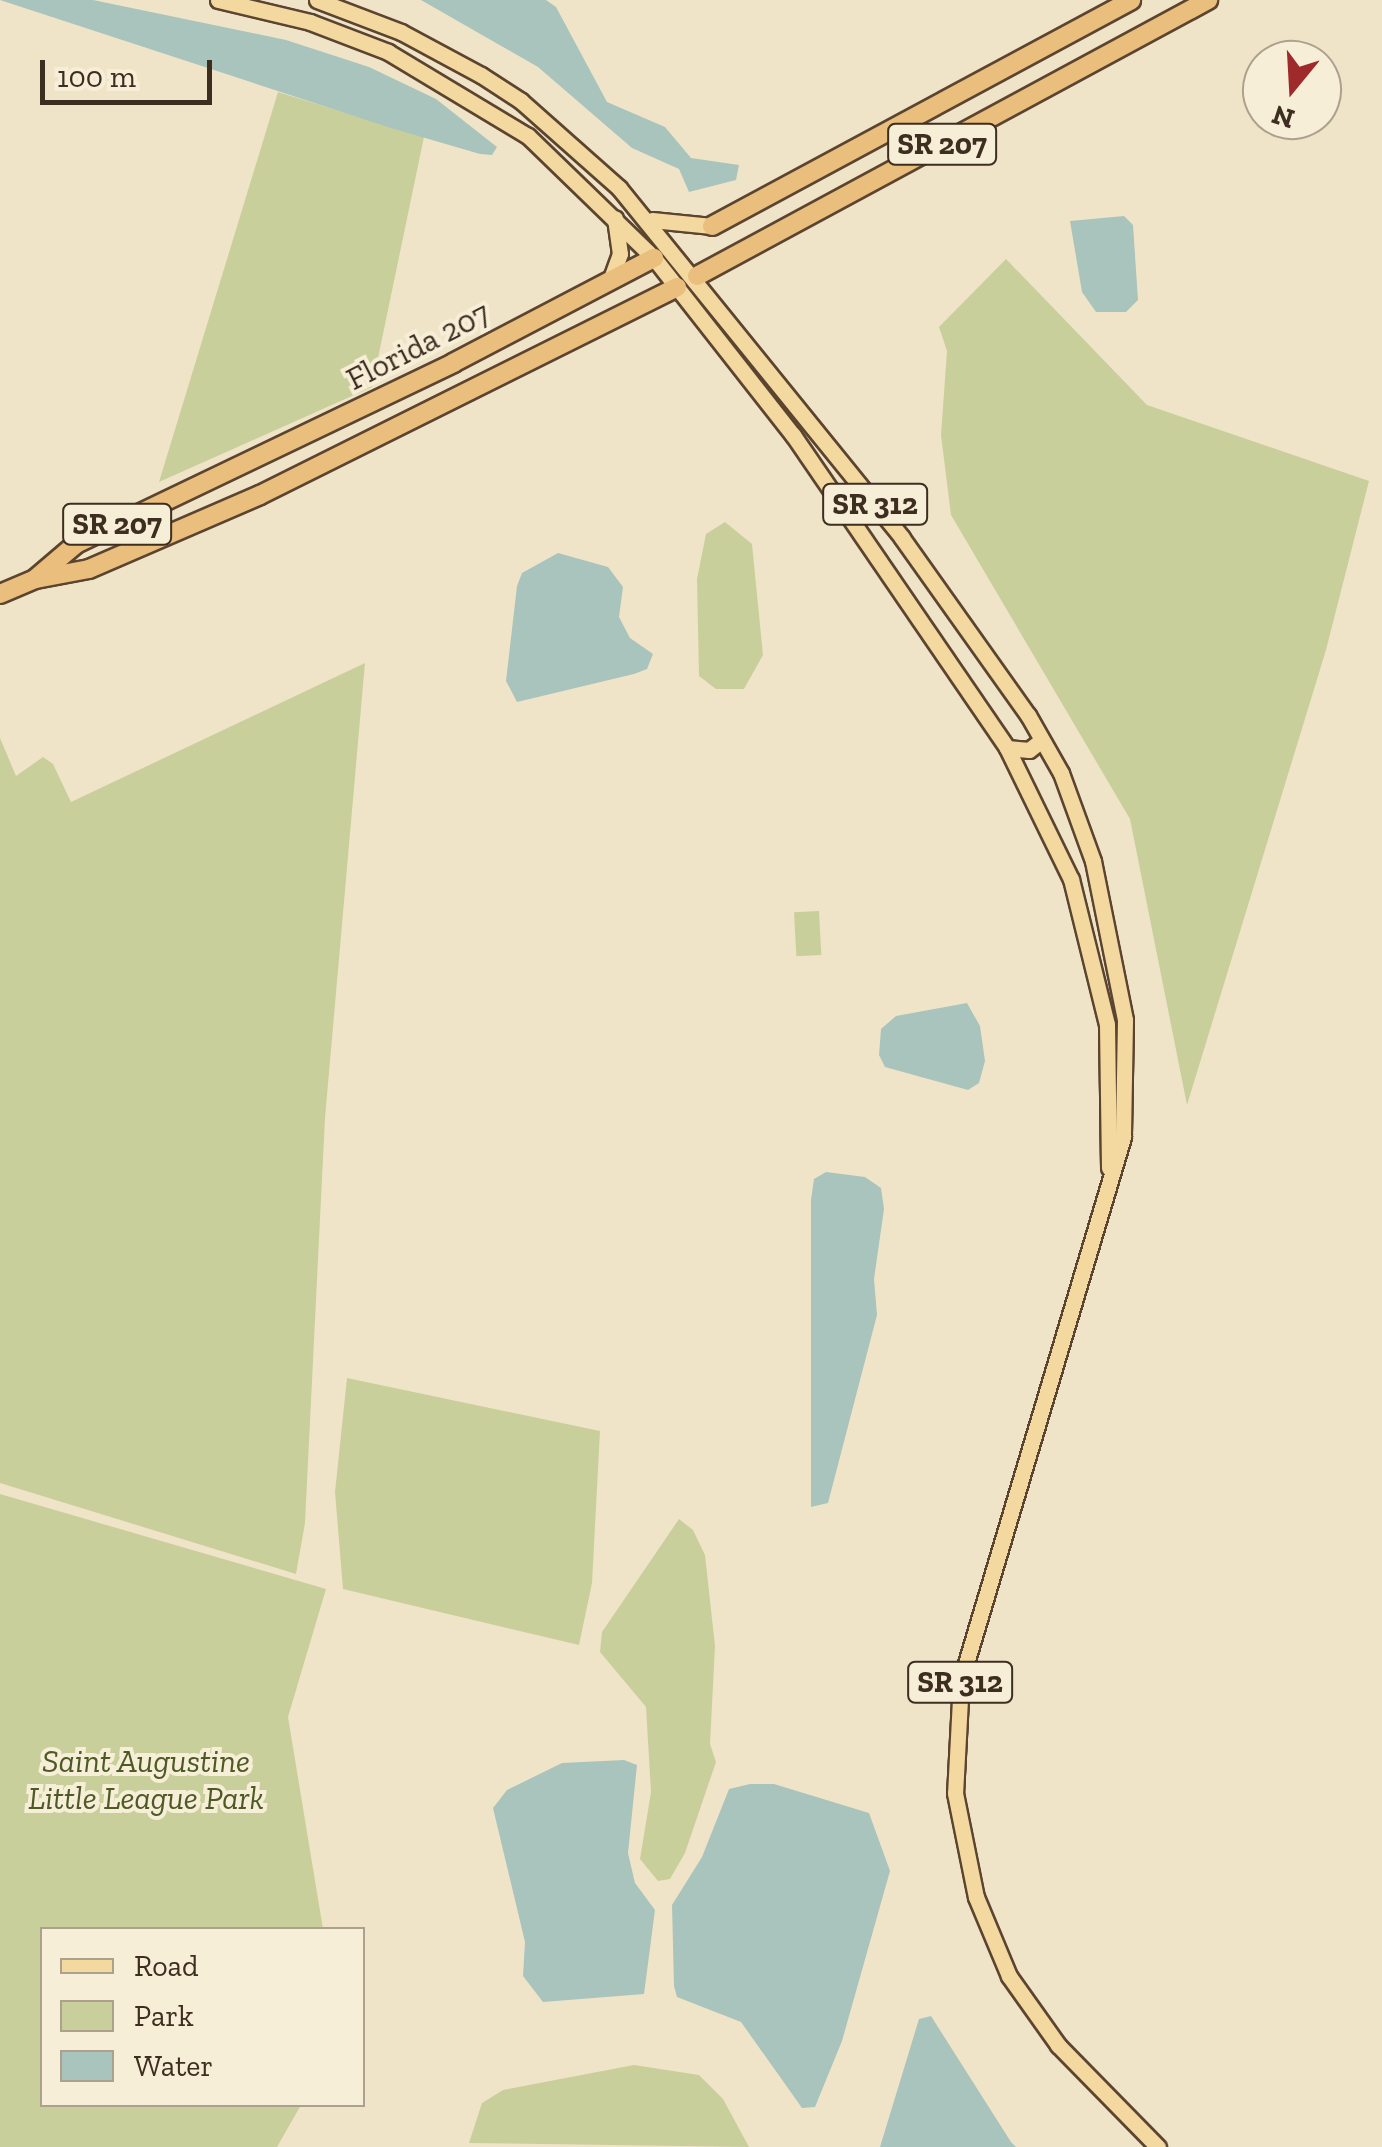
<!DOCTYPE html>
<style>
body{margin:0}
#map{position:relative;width:1382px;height:2147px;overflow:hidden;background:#f0e4c8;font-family:"Zilla Slab",serif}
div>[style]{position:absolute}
.green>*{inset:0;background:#c9cf9b;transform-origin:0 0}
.water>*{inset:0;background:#a9c4bc}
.roads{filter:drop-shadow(2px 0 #5b4430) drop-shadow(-2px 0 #5b4430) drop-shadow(0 2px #5b4430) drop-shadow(0 -2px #5b4430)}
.primary>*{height:15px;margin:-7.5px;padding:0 7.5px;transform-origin:7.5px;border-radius:7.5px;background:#f3d9a0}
.trunk>*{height:18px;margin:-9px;padding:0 9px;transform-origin:9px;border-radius:9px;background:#eabe7c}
span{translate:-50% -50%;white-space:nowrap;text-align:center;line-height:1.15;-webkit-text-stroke:8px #f7eed8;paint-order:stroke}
.shield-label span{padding:2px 8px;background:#f7eed8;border:2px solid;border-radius:8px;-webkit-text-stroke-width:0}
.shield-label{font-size:30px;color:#3d2e20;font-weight:700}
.street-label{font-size:32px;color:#3d2e20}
.park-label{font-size:32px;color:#4d5a26;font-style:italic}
.legend{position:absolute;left:40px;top:1927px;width:325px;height:180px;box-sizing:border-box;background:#f7eed8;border:2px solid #ada18e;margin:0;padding:12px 18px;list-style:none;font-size:30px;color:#3d2e20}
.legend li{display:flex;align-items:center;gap:20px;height:50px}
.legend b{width:50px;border:2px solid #ada18e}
.north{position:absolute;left:1242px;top:40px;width:100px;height:100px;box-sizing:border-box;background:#f7eed8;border:2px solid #ada18e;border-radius:50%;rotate:198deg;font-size:28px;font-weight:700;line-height:40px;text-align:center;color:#3d2e20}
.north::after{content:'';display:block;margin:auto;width:35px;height:45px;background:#9e2a2b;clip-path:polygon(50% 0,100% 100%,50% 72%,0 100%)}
.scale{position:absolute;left:40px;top:60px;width:172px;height:45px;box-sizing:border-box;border:5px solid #3d2e20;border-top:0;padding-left:12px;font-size:30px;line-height:35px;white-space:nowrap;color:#3d2e20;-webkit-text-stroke:8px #f7eed8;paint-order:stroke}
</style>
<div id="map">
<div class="green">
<div style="clip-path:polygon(278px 92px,424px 137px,372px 387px,159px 482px)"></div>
<div style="clip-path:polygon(1006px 259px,1147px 405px,1369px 481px,1326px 650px,1187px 1105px,1130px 819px,951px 515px,941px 435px,947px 351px,939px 327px)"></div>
<div style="clip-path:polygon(725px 522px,752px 544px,763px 655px,744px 689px,716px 689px,699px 676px,697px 579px,706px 534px)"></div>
<div style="clip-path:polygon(365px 663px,325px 1118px,305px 1523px,296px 1574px,0 1483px,0 738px,16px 776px,43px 757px,53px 764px,71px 802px)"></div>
<div style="left:819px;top:911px;width:44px;height:25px;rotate:87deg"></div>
<div style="clip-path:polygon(347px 1378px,600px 1431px,592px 1583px,579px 1645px,343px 1589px,335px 1492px)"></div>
<div style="clip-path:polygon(0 1494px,326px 1589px,288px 1717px,323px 1929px,42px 1930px,42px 2104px,301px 2105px,277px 2147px,0 2147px)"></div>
<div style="clip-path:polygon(679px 1519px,693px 1530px,705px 1555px,715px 1646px,710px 1744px,716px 1762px,685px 1853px,670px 1879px,658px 1881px,640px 1859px,651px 1792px,646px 1707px,600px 1652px,602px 1632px)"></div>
<div style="clip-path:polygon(634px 2065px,699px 2075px,723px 2099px,749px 2147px,469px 2143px,482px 2103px,503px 2090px)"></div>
</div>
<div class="water">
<div style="clip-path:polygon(0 0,93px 0,286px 40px,369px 67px,436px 99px,497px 147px,492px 155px,480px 154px,391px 128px)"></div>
<div style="clip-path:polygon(421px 0,546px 0,556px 7px,607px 102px,665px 127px,691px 158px,739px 165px,736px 180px,689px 192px,679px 169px,632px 148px,538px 67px)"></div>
<div style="clip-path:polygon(1124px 216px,1133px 225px,1138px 300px,1126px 312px,1096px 312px,1082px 292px,1070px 221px)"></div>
<div style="clip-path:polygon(558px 553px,608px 567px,623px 587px,619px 617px,630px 638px,653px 654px,647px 669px,634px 674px,517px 702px,506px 681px,517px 586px,522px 573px)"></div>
<div style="clip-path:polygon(967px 1003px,980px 1026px,985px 1061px,979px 1083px,968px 1090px,885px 1067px,879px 1055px,881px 1029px,896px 1016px)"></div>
<div style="clip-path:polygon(826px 1172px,865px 1177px,881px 1188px,884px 1209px,874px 1279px,877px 1315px,828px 1503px,811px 1507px,811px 1200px,814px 1179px)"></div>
<div style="clip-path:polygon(624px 1760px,637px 1765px,628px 1853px,635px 1883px,655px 1910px,644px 1994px,543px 2002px,523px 1976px,525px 1942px,493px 1808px,507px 1790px,562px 1763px)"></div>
<div style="clip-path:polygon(750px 1784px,774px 1784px,869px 1813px,890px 1871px,842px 2041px,815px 2107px,802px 2108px,741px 2022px,677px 1997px,674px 1986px,672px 1905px,702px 1857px,729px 1789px)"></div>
<div style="clip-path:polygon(931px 2016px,1011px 2142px,1016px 2147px,880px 2147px,919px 2019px)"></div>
</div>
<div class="roads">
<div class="primary">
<div style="left:218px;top:0;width:95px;rotate:13.4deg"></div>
<div style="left:310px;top:22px;width:84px;rotate:21deg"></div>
<div style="left:388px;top:52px;width:163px;rotate:31deg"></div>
<div style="left:528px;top:136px;width:175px;rotate:44.1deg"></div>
<div style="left:654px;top:258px;width:225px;rotate:51.9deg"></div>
<div style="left:793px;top:435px;width:379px;rotate:55.6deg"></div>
<div style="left:1007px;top:748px;width:146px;rotate:64deg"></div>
<div style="left:1071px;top:879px;width:149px;rotate:76.1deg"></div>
<div style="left:1107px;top:1024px;width:144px;rotate:89.2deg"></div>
<div style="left:317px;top:0;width:90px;rotate:20.9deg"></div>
<div style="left:401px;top:32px;width:91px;rotate:28.3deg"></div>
<div style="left:481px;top:75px;width:48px;rotate:33deg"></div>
<div style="left:521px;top:101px;width:131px;rotate:41.6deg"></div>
<div style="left:619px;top:188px;width:450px;rotate:51deg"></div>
<div style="left:902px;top:538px;width:217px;rotate:54.6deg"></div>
<div style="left:1028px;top:715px;width:67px;rotate:60.4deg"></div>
<div style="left:1061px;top:773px;width:94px;rotate:70deg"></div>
<div style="left:1093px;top:861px;width:162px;rotate:78.6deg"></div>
<div style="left:1125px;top:1020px;width:117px;rotate:91deg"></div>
<div style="left:1123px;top:1137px;width:567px;rotate:106.61deg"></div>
<div style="left:961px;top:1680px;width:113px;rotate:93deg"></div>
<div style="left:955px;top:1793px;width:106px;rotate:78.6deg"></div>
<div style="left:976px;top:1897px;width:86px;rotate:67.3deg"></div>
<div style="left:1009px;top:1976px;width:85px;rotate:54.6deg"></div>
<div style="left:1058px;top:2045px;width:143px;rotate:45.6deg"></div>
<div style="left:652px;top:220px;width:60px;rotate:5.7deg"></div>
<div style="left:610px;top:281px;width:29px;rotate:-70deg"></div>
<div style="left:620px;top:254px;width:36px;rotate:-98deg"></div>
<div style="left:1007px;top:748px;width:22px;rotate:5deg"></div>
<div style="left:1029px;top:750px;width:16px;rotate:-38deg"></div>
</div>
<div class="trunk">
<div style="left:712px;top:226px;width:476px;rotate:-28.3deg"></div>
<div style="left:697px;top:276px;width:581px;rotate:-28.37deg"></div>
<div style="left:36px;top:578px;width:52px;rotate:-40.4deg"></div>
<div style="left:76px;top:544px;width:418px;rotate:-25.6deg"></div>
<div style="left:453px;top:363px;width:227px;rotate:-27.6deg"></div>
<div style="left:0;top:594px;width:39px;rotate:-23deg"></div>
<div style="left:36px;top:579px;width:54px;rotate:-10.7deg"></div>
<div style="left:89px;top:569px;width:186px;rotate:-23.4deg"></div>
<div style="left:260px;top:495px;width:466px;rotate:-26.5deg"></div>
</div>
</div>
<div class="shield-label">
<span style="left:942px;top:144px">SR 207</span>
<span style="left:875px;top:504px">SR 312</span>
<span style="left:117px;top:524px">SR 207</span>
<span style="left:960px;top:1682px">SR 312</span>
</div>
<div class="street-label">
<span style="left:418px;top:346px;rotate:-27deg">Florida 207</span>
</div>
<div class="park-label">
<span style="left:146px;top:1780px">Saint Augustine<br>Little League Park</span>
</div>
<ul class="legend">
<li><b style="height:12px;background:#f3d9a0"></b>Road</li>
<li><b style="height:28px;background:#c9cf9b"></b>Park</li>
<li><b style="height:28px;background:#a9c4bc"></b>Water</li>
</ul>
<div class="north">N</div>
<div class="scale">100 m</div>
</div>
